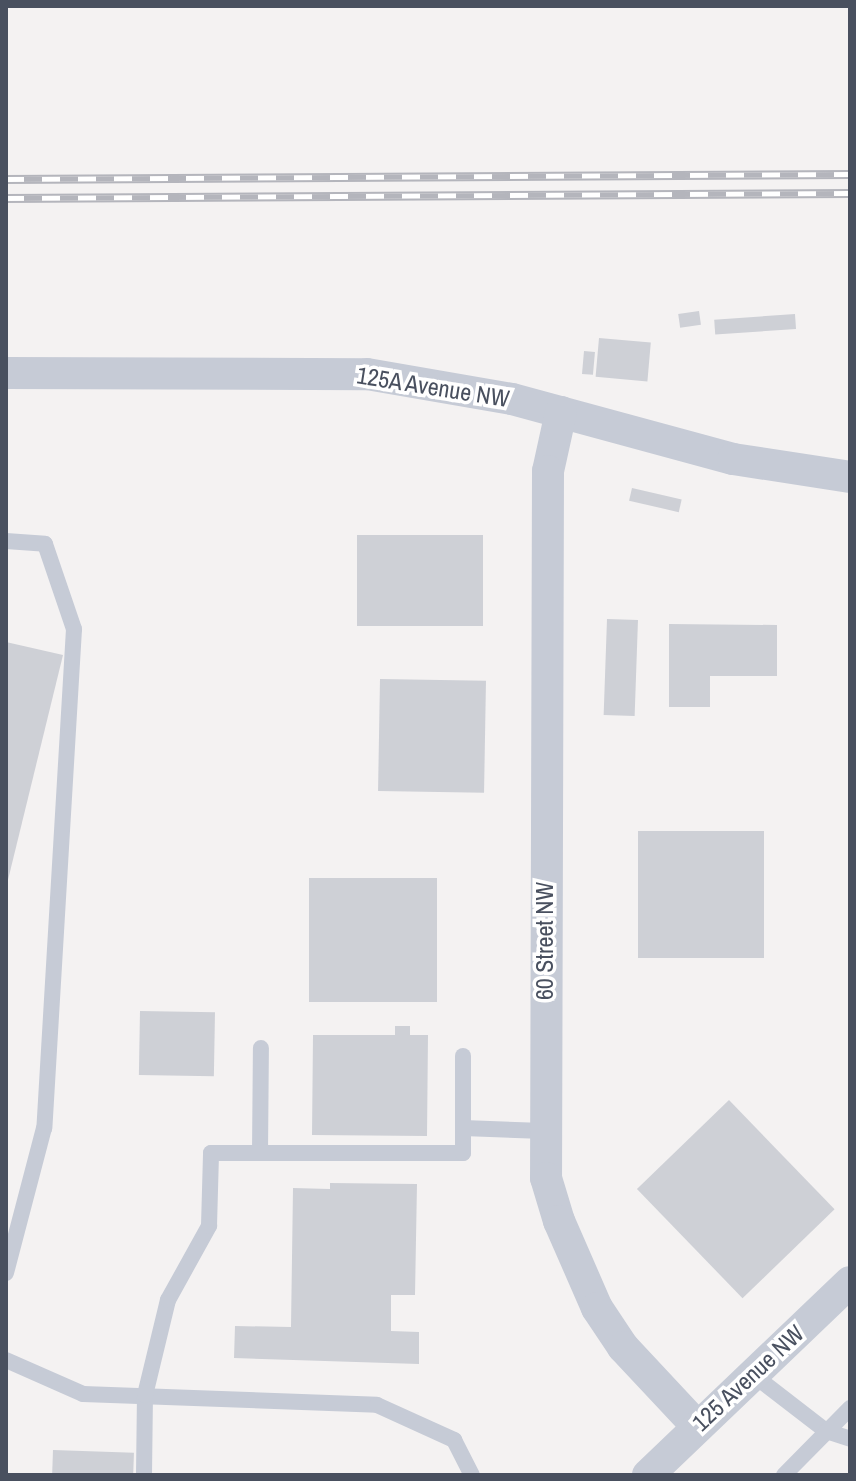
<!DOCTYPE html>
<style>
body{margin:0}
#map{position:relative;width:856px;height:1481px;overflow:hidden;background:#f4f2f2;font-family:"Archivo Narrow",sans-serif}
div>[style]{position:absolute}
.building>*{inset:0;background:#ced0d6;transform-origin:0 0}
.lane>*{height:16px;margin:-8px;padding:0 8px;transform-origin:8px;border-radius:8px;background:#c6cbd6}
.street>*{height:32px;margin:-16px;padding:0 16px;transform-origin:16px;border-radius:16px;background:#c6cbd6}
.rail>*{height:9px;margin-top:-4.5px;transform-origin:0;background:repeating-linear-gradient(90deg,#fff 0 18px,#b4b5bc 0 36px);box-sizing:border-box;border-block:2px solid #b4b5bc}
span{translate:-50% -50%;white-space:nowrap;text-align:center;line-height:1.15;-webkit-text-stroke:7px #fff;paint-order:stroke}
.street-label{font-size:24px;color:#49505f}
.frame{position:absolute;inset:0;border:8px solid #49505f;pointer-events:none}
</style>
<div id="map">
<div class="building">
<div style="left:699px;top:311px;width:14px;height:21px;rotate:82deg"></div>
<div style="left:795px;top:314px;width:15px;height:81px;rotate:86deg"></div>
<div style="left:599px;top:338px;width:52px;height:39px;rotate:5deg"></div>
<div style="left:584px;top:351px;width:11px;height:23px;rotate:5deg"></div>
<div style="left:632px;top:488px;width:51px;height:13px;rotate:13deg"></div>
<div style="left:357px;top:535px;width:126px;height:91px"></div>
<div style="left:607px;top:619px;width:31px;height:96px;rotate:2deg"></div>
<div style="clip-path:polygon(669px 624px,777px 625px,777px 676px,710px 676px,710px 707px,669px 707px)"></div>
<div style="clip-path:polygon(6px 642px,63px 655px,7px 884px,6px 884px)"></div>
<div style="left:380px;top:679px;width:106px;height:112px;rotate:1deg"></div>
<div style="left:764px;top:831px;width:127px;height:126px;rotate:90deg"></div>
<div style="left:309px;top:878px;width:128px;height:124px"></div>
<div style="left:140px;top:1011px;width:75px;height:64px;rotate:1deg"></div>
<div style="clip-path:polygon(395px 1026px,410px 1026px,410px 1035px,428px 1035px,427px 1136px,312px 1135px,313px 1035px,395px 1035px)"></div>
<div style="left:729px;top:1100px;width:152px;height:128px;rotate:46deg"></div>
<div style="clip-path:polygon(330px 1183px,417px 1184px,415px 1295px,391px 1295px,391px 1331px,419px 1332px,419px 1364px,234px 1358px,235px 1326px,291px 1327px,293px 1188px,330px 1189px)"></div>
<div style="left:53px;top:1450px;width:81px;height:25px;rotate:2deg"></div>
</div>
<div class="lane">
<div style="left:6px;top:541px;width:39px;rotate:4deg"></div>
<div style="left:45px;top:544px;width:90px;rotate:71.2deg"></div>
<div style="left:74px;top:629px;width:500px;rotate:93.4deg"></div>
<div style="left:44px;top:1128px;width:150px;rotate:104.7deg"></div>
<div style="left:463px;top:1128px;width:81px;rotate:2.1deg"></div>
<div style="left:260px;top:1153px;width:105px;rotate:-89.5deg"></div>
<div style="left:6px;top:1360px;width:84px;rotate:23.8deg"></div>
<div style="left:83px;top:1394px;width:294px;rotate:2.1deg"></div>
<div style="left:377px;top:1405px;width:85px;rotate:24.4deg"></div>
<div style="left:454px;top:1440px;width:39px;rotate:63deg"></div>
<div style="left:752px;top:1374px;width:93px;rotate:37.6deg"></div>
<div style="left:826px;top:1431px;width:25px;rotate:18deg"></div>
<div style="left:144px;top:1475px;width:80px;rotate:-89.3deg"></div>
<div style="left:145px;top:1395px;width:98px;rotate:-76.4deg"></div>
<div style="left:168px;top:1300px;width:85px;rotate:-61deg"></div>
<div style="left:209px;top:1226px;width:73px;rotate:-88.4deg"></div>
<div style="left:211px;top:1153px;width:252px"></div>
<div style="left:463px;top:1153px;width:97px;rotate:-90deg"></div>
<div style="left:784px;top:1475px;width:94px;rotate:-45.4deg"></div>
</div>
<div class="street">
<div style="left:6px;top:373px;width:361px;rotate:0.2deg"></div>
<div style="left:367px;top:374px;width:147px;rotate:9.8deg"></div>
<div style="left:512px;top:399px;width:229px;rotate:15.2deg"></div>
<div style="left:733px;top:459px;width:118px;rotate:8.7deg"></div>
<div style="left:561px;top:412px;width:60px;rotate:102.4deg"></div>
<div style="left:548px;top:471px;width:707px;rotate:90.16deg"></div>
<div style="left:546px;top:1178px;width:45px;rotate:73.2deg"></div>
<div style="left:559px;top:1221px;width:95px;rotate:66.4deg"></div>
<div style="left:597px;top:1308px;width:47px;rotate:56.3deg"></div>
<div style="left:623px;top:1347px;width:108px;rotate:46.9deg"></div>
<div style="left:648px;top:1475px;width:279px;rotate:-43.7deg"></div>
</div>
<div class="rail">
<div style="left:6px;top:179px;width:844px;rotate:-0.34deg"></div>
<div style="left:6px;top:198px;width:844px;rotate:-0.34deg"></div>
</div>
<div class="street-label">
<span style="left:433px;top:387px;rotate:9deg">125A Avenue NW</span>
<span style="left:545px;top:941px;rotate:-90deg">60 Street NW</span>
<span style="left:748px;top:1378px;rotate:-43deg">125 Avenue NW</span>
</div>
<div class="frame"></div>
</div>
